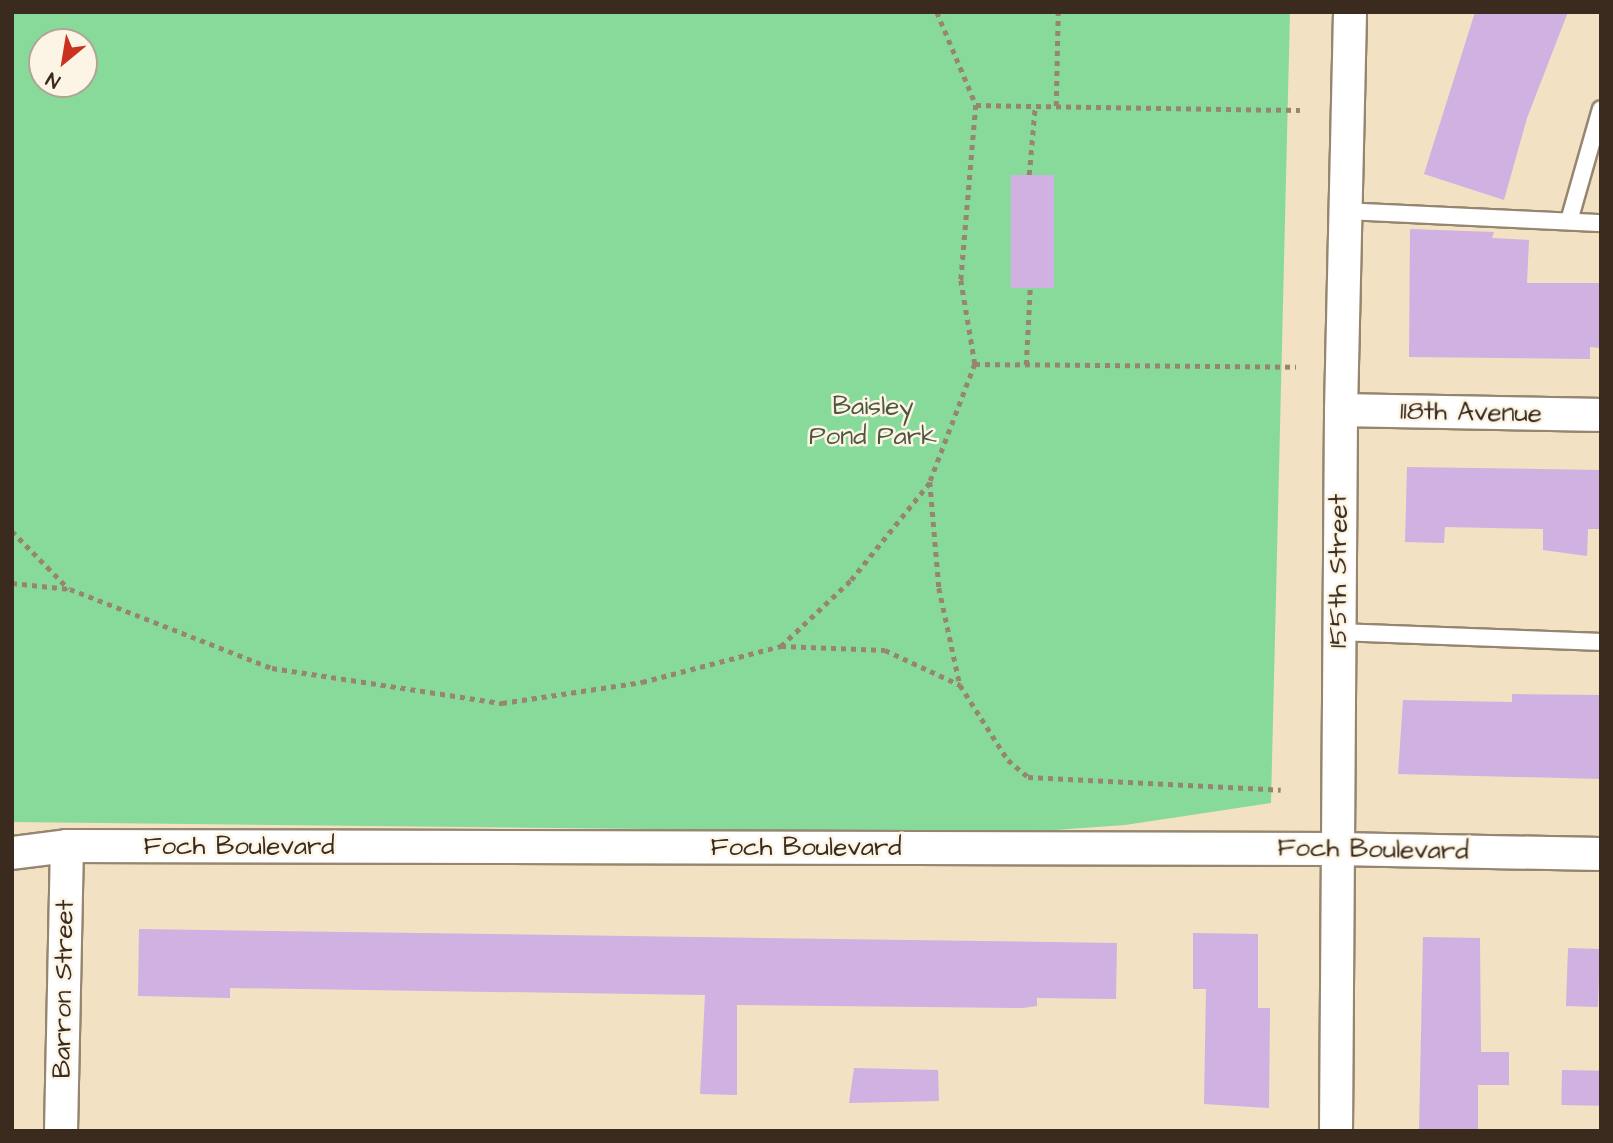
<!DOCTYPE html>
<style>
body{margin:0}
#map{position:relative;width:1613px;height:1143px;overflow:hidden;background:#f2e1c3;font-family:"Architects Daughter",sans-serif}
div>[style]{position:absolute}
.green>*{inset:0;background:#88da9a}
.building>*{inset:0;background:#d1b0e2;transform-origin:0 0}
.path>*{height:4.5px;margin-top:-2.25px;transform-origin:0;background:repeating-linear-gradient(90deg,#968670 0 5px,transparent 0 10px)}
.roads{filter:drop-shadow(2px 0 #968670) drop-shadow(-2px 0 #968670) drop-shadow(0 2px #968670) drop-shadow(0 -2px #968670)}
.service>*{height:16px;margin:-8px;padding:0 8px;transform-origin:8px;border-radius:8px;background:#fff}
.minor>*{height:32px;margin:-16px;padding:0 16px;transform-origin:16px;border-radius:16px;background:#fff}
span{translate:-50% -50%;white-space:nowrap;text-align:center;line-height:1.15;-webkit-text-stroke:5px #fcf5e5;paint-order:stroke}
.park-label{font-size:26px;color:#4e563d}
.street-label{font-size:26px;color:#3b2a1e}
.frame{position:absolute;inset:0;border:14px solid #3b2a1e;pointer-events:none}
.north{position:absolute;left:28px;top:28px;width:70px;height:70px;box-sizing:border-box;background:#fcf5e5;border:2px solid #afa495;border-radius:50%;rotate:210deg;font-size:19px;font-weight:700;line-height:28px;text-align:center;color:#3b2a1e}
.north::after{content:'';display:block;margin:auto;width:24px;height:32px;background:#c8321e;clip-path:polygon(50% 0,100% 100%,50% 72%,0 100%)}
</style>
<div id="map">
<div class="green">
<div style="clip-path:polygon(evenodd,12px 12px,1290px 12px,1271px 803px,1125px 825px,1013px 833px,12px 822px,12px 12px,42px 42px,84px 42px,84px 84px,42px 84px,42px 42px)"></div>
</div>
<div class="building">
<div style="clip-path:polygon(1475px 12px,1568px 12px,1527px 118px,1504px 200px,1424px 174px)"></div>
<div style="left:1011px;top:175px;width:43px;height:113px"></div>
<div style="clip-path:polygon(1410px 229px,1494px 232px,1492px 238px,1529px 240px,1527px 283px,1601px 283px,1601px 348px,1590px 347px,1590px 359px,1409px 357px)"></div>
<div style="clip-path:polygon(1407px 467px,1601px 470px,1601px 529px,1588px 529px,1587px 556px,1543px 550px,1543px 529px,1445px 527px,1444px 543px,1405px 542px)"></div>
<div style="clip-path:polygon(1512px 694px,1601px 695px,1601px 779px,1398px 774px,1403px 700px,1512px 702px)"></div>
<div style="clip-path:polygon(139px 929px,1117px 943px,1116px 999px,1037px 998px,1037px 1006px,1023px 1008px,737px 1005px,737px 1095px,700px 1094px,705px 995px,230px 988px,230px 998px,138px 996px)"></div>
<div style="clip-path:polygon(1193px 933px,1258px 934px,1258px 1008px,1270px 1008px,1269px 1108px,1204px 1104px,1206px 989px,1193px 989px)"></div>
<div style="clip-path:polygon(1423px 937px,1480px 938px,1481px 1052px,1509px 1052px,1509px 1085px,1478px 1085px,1478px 1131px,1419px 1131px)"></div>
<div style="left:1568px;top:948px;width:32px;height:58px;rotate:2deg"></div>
<div style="clip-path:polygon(854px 1068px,938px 1070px,939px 1101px,849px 1103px)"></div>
<div style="left:1562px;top:1070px;width:39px;height:35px;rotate:1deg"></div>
</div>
<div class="path">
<div style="left:937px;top:12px;width:101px;rotate:67.2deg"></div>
<div style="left:976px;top:105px;width:324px;rotate:0.9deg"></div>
<div style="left:976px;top:105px;width:176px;rotate:94.9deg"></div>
<div style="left:961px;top:280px;width:85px;rotate:80.5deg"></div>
<div style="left:975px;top:364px;width:321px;rotate:0.5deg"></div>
<div style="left:1056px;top:106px;width:94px;rotate:-88.8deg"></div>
<div style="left:1029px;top:175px;width:69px;rotate:-85deg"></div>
<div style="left:975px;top:364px;width:126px;rotate:110.9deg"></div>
<div style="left:930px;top:482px;width:106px;rotate:85.1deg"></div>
<div style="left:939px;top:588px;width:99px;rotate:77.8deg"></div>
<div style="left:960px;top:685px;width:89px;rotate:57.4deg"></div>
<div style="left:1008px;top:760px;width:26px;rotate:40deg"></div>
<div style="left:1028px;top:777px;width:253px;rotate:2.9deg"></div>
<div style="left:1026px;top:365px;width:76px;rotate:-87deg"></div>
<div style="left:12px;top:531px;width:81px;rotate:45.5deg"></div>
<div style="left:12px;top:583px;width:58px;rotate:5.9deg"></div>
<div style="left:70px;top:589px;width:217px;rotate:21.4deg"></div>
<div style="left:272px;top:668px;width:233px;rotate:8.7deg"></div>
<div style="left:502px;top:703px;width:142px;rotate:-8.5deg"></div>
<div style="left:642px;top:682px;width:144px;rotate:-14.5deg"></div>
<div style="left:781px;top:646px;width:104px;rotate:2.2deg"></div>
<div style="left:885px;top:650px;width:83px;rotate:25deg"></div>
<div style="left:781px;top:646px;width:96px;rotate:-43.3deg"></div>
<div style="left:851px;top:580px;width:126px;rotate:-51.1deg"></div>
</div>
<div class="roads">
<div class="service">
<div style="left:1344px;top:211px;width:257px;rotate:2.7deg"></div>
<div style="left:1569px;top:221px;width:116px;rotate:-74.1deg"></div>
<div style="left:1339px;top:632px;width:262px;rotate:2.2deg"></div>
</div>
<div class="minor">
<div style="left:1341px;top:410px;width:260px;rotate:1.1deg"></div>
<div style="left:12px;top:853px;width:55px;rotate:-7.3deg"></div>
<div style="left:67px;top:846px;width:1270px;rotate:0.14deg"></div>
<div style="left:1337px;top:849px;width:264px;rotate:1.1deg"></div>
<div style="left:61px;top:1131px;width:285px;rotate:-88.8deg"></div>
<div style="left:1336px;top:1131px;width:721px;rotate:-89.6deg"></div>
<div style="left:1341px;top:410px;width:398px;rotate:-88.7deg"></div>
</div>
</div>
<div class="park-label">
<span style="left:873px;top:422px">Baisley<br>Pond Park</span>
</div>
<div class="street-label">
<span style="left:1471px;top:413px;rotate:1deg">118th Avenue</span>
<span style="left:1339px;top:571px;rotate:-90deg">155th Street</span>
<span style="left:239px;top:847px">Foch Boulevard</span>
<span style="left:806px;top:848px">Foch Boulevard</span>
<span style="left:1373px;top:850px;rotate:1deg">Foch Boulevard</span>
<span style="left:64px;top:989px;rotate:-89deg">Barron Street</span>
</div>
<div class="frame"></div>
<div class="north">N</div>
</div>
